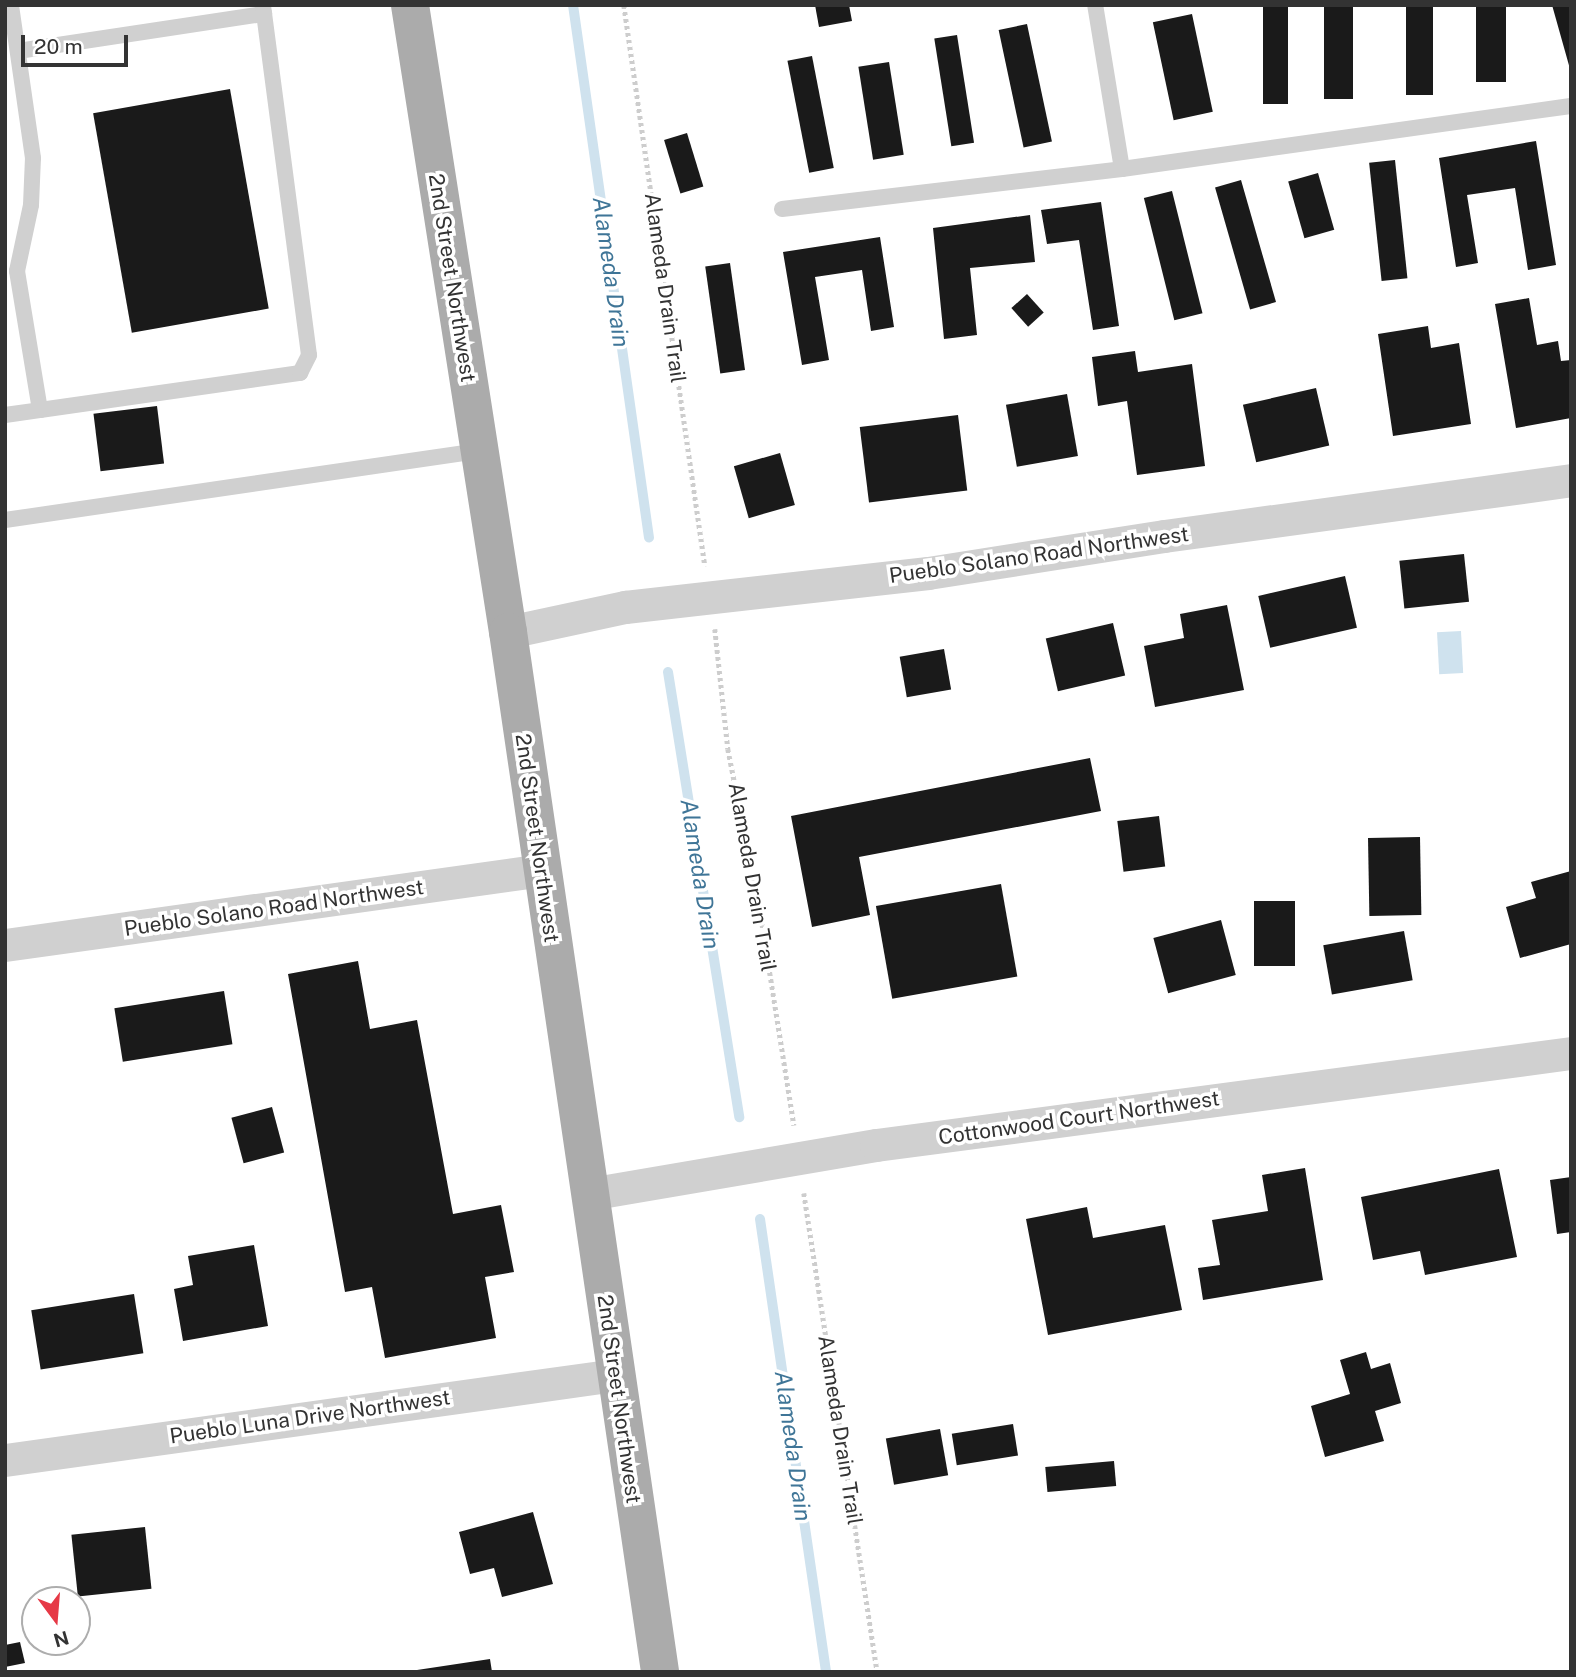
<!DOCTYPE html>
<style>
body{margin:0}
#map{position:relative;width:1576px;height:1677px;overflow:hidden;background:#fff;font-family:"Public Sans",sans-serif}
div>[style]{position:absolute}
.water>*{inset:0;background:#cfe2ee;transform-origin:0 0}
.stream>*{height:10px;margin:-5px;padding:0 5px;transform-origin:5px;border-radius:5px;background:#cfe2ee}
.building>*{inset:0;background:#1a1a1a;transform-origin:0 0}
.path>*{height:4.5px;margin-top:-2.25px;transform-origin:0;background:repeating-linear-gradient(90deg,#cdcdcd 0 3.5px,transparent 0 7px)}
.lane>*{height:16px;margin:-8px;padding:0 8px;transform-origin:8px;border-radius:8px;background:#d0d0d0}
.street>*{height:33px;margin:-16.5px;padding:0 16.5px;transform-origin:16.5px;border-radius:16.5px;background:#d0d0d0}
.primary>*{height:38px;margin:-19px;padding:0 19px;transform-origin:19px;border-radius:19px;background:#ababab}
span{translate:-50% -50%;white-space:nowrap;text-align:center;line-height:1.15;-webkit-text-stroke:7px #fff;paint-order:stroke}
.street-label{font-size:21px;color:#333}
.water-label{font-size:23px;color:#3f7597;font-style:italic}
.frame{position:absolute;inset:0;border:7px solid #333;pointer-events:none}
.north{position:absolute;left:21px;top:1586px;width:70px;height:70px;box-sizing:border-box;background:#fff;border:2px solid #adadad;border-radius:50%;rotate:164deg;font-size:19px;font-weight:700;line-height:28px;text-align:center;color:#333}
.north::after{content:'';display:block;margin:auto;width:24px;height:32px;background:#e63946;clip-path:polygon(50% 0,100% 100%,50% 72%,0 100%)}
.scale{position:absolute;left:21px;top:35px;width:107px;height:32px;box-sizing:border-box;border:4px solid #333;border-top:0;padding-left:9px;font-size:21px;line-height:24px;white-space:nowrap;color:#333;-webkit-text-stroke:5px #fff;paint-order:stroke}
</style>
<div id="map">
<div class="water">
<div style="left:1461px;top:631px;width:42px;height:24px;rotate:87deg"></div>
</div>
<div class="stream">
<div style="left:573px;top:5px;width:538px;rotate:81.88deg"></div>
<div style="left:668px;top:672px;width:451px;rotate:80.9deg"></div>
<div style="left:760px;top:1219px;width:458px;rotate:81.7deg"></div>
</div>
<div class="building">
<div style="clip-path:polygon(815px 5px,849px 5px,852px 21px,819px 27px)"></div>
<div style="left:1263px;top:5px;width:25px;height:99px"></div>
<div style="left:1324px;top:5px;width:29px;height:94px"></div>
<div style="left:1406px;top:5px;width:27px;height:90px"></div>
<div style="left:1476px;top:5px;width:30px;height:77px"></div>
<div style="clip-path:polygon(1552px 5px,1571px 5px,1571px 69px,1570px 69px)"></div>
<div style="left:1192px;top:14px;width:100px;height:40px;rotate:78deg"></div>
<div style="left:1027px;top:24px;width:120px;height:29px;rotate:78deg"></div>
<div style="left:957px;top:35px;width:109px;height:23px;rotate:81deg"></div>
<div style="left:812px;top:56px;width:114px;height:25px;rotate:79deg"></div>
<div style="left:889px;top:62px;width:94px;height:31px;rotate:81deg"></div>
<div style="left:230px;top:89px;width:223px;height:139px;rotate:80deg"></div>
<div style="left:687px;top:133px;width:56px;height:24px;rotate:73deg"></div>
<div style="clip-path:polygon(1536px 141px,1556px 265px,1528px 270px,1515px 188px,1467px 195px,1478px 263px,1456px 267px,1439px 158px)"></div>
<div style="left:1395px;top:160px;width:119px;height:26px;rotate:84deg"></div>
<div style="left:1318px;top:173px;width:59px;height:31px;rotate:74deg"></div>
<div style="left:1241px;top:180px;width:127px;height:27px;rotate:74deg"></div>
<div style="left:1172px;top:191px;width:126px;height:29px;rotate:76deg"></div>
<div style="clip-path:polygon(1101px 202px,1119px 326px,1093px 330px,1079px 240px,1047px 244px,1041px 210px)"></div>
<div style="clip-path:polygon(1030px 215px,1035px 262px,970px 268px,977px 335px,944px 339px,933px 228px)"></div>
<div style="clip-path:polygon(880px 237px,894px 327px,871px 331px,862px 270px,815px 277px,829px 360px,802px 365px,783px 252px)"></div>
<div style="left:730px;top:263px;width:108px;height:25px;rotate:82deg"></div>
<div style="left:1027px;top:294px;width:25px;height:21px;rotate:48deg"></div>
<div style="clip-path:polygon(1529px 298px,1537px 345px,1558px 341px,1561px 361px,1571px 360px,1571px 418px,1516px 428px,1495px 304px)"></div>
<div style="clip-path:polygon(1428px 326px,1431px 348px,1459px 343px,1471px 424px,1393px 436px,1378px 334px)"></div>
<div style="clip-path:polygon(1135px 351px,1138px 372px,1192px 364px,1205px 466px,1137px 475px,1127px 401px,1098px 406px,1092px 357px)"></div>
<div style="left:1316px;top:388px;width:59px;height:75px;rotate:77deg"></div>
<div style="left:1067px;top:394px;width:63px;height:62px;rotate:80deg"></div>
<div style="left:157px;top:406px;width:58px;height:64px;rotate:83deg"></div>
<div style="left:958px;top:415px;width:76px;height:99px;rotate:83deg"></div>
<div style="left:780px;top:453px;width:54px;height:48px;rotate:74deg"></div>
<div style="left:1464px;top:554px;width:48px;height:65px;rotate:84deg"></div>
<div style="left:1345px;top:576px;width:53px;height:89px;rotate:77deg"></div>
<div style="clip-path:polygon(1227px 605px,1244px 690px,1155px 707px,1144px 646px,1184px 638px,1180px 614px)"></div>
<div style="left:1113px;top:623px;width:54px;height:69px;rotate:77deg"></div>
<div style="left:944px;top:649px;width:41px;height:45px;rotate:80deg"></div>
<div style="clip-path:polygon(1090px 758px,1101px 811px,859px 857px,870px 915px,812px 927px,791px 816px)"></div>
<div style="left:1159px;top:816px;width:51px;height:42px;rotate:83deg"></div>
<div style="left:1420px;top:837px;width:78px;height:52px;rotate:89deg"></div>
<div style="clip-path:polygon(1571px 871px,1571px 944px,1520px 958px,1506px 907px,1536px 898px,1531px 882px)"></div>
<div style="left:1001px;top:884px;width:94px;height:127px;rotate:80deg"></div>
<div style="left:1254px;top:901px;width:41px;height:65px"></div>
<div style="left:1221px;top:920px;width:57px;height:70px;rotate:75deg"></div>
<div style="left:1404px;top:931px;width:50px;height:82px;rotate:80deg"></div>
<div style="clip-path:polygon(358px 961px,370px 1029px,417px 1020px,453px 1214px,501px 1205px,514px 1272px,485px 1277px,496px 1338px,385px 1358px,372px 1287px,345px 1292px,288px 974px)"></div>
<div style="left:224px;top:991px;width:54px;height:111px;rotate:81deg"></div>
<div style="left:272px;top:1107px;width:47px;height:42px;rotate:75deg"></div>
<div style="clip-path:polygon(1305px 1168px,1323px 1280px,1203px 1300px,1198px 1268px,1220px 1265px,1212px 1220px,1268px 1211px,1262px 1175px)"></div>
<div style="clip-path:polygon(1499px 1169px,1517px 1257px,1425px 1275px,1420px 1251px,1373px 1260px,1361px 1197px)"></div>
<div style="clip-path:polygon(1571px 1177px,1571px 1232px,1557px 1234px,1550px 1180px)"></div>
<div style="clip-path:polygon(1087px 1207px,1093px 1238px,1165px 1225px,1182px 1310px,1048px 1335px,1026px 1219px)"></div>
<div style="clip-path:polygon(254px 1245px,268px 1326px,183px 1341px,174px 1289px,193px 1285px,188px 1256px)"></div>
<div style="left:134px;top:1294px;width:60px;height:104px;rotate:81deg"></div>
<div style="clip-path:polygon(1366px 1352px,1371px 1369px,1390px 1363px,1401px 1403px,1375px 1411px,1384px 1441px,1325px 1457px,1311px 1406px,1350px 1394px,1340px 1360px)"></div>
<div style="left:1013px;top:1424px;width:32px;height:62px;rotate:81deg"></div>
<div style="left:940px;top:1429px;width:47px;height:55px;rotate:80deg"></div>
<div style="left:1114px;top:1461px;width:25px;height:69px;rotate:85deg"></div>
<div style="clip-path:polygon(533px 1512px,553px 1584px,502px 1597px,494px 1568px,470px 1574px,459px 1532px)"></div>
<div style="left:145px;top:1527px;width:62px;height:74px;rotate:84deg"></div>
<div style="clip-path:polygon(20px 1642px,25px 1663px,5px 1667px,5px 1645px)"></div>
<div style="clip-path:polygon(490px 1659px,492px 1672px,417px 1672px,417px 1670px)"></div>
</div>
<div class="path">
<div style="left:624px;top:5px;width:567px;rotate:81.78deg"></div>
<div style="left:715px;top:629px;width:121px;rotate:83.8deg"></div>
<div style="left:728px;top:749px;width:164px;rotate:78.8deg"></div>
<div style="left:760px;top:910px;width:218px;rotate:81deg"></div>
<div style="left:804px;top:1193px;width:485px;rotate:81.3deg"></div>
</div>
<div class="lane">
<div style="left:18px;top:51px;width:249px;rotate:-8.6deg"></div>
<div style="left:1122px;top:169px;width:453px;rotate:-8deg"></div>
<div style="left:782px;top:209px;width:342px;rotate:-6.7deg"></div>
<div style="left:1122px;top:169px;width:166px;rotate:-99.3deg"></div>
<div style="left:40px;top:410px;width:263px;rotate:-8.1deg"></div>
<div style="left:300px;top:373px;width:20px;rotate:-63deg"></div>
<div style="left:309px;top:355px;width:353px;rotate:-97.5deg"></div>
<div style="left:5px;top:415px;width:35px;rotate:-8deg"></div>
<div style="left:40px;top:410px;width:141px;rotate:-99.4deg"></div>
<div style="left:17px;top:271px;width:67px;rotate:-78deg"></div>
<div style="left:31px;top:205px;width:47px;rotate:-87.6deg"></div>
<div style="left:33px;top:158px;width:155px;rotate:-98.2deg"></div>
<div style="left:5px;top:520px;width:479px;rotate:-8.3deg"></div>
</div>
<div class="street">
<div style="left:508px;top:632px;width:120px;rotate:-12.1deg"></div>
<div style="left:625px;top:607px;width:305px;rotate:-6.4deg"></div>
<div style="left:928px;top:573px;width:239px;rotate:-8.9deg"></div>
<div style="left:1164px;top:536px;width:411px;rotate:-7.8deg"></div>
<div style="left:5px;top:945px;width:542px;rotate:-7.95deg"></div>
<div style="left:589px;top:1194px;width:291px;rotate:-9.7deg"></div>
<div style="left:876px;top:1145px;width:701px;rotate:-7.54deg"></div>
<div style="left:5px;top:1460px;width:616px;rotate:-7.93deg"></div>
</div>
<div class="primary">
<div style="left:410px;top:5px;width:635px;rotate:81.12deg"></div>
<div style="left:508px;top:632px;width:1051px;rotate:81.68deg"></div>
</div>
<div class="street-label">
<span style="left:452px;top:278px;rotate:81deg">2nd Street Northwest</span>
<span style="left:665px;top:288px;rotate:82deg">Alameda Drain Trail</span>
<span style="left:1039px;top:555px;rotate:-8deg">Pueblo Solano Road Northwest</span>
<span style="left:537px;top:838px;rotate:82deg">2nd Street Northwest</span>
<span style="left:752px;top:877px;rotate:80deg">Alameda Drain Trail</span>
<span style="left:274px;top:908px;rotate:-8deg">Pueblo Solano Road Northwest</span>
<span style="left:1079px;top:1118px;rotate:-8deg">Cottonwood Court Northwest</span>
<span style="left:619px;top:1399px;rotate:82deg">2nd Street Northwest</span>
<span style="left:310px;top:1417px;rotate:-8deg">Pueblo Luna Drive Northwest</span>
<span style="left:840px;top:1430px;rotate:81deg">Alameda Drain Trail</span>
</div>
<div class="water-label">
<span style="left:611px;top:272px;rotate:82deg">Alameda Drain</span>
<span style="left:700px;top:874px;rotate:81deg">Alameda Drain</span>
<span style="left:793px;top:1446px;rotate:82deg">Alameda Drain</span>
</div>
<div class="frame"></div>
<div class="north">N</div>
<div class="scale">20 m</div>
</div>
